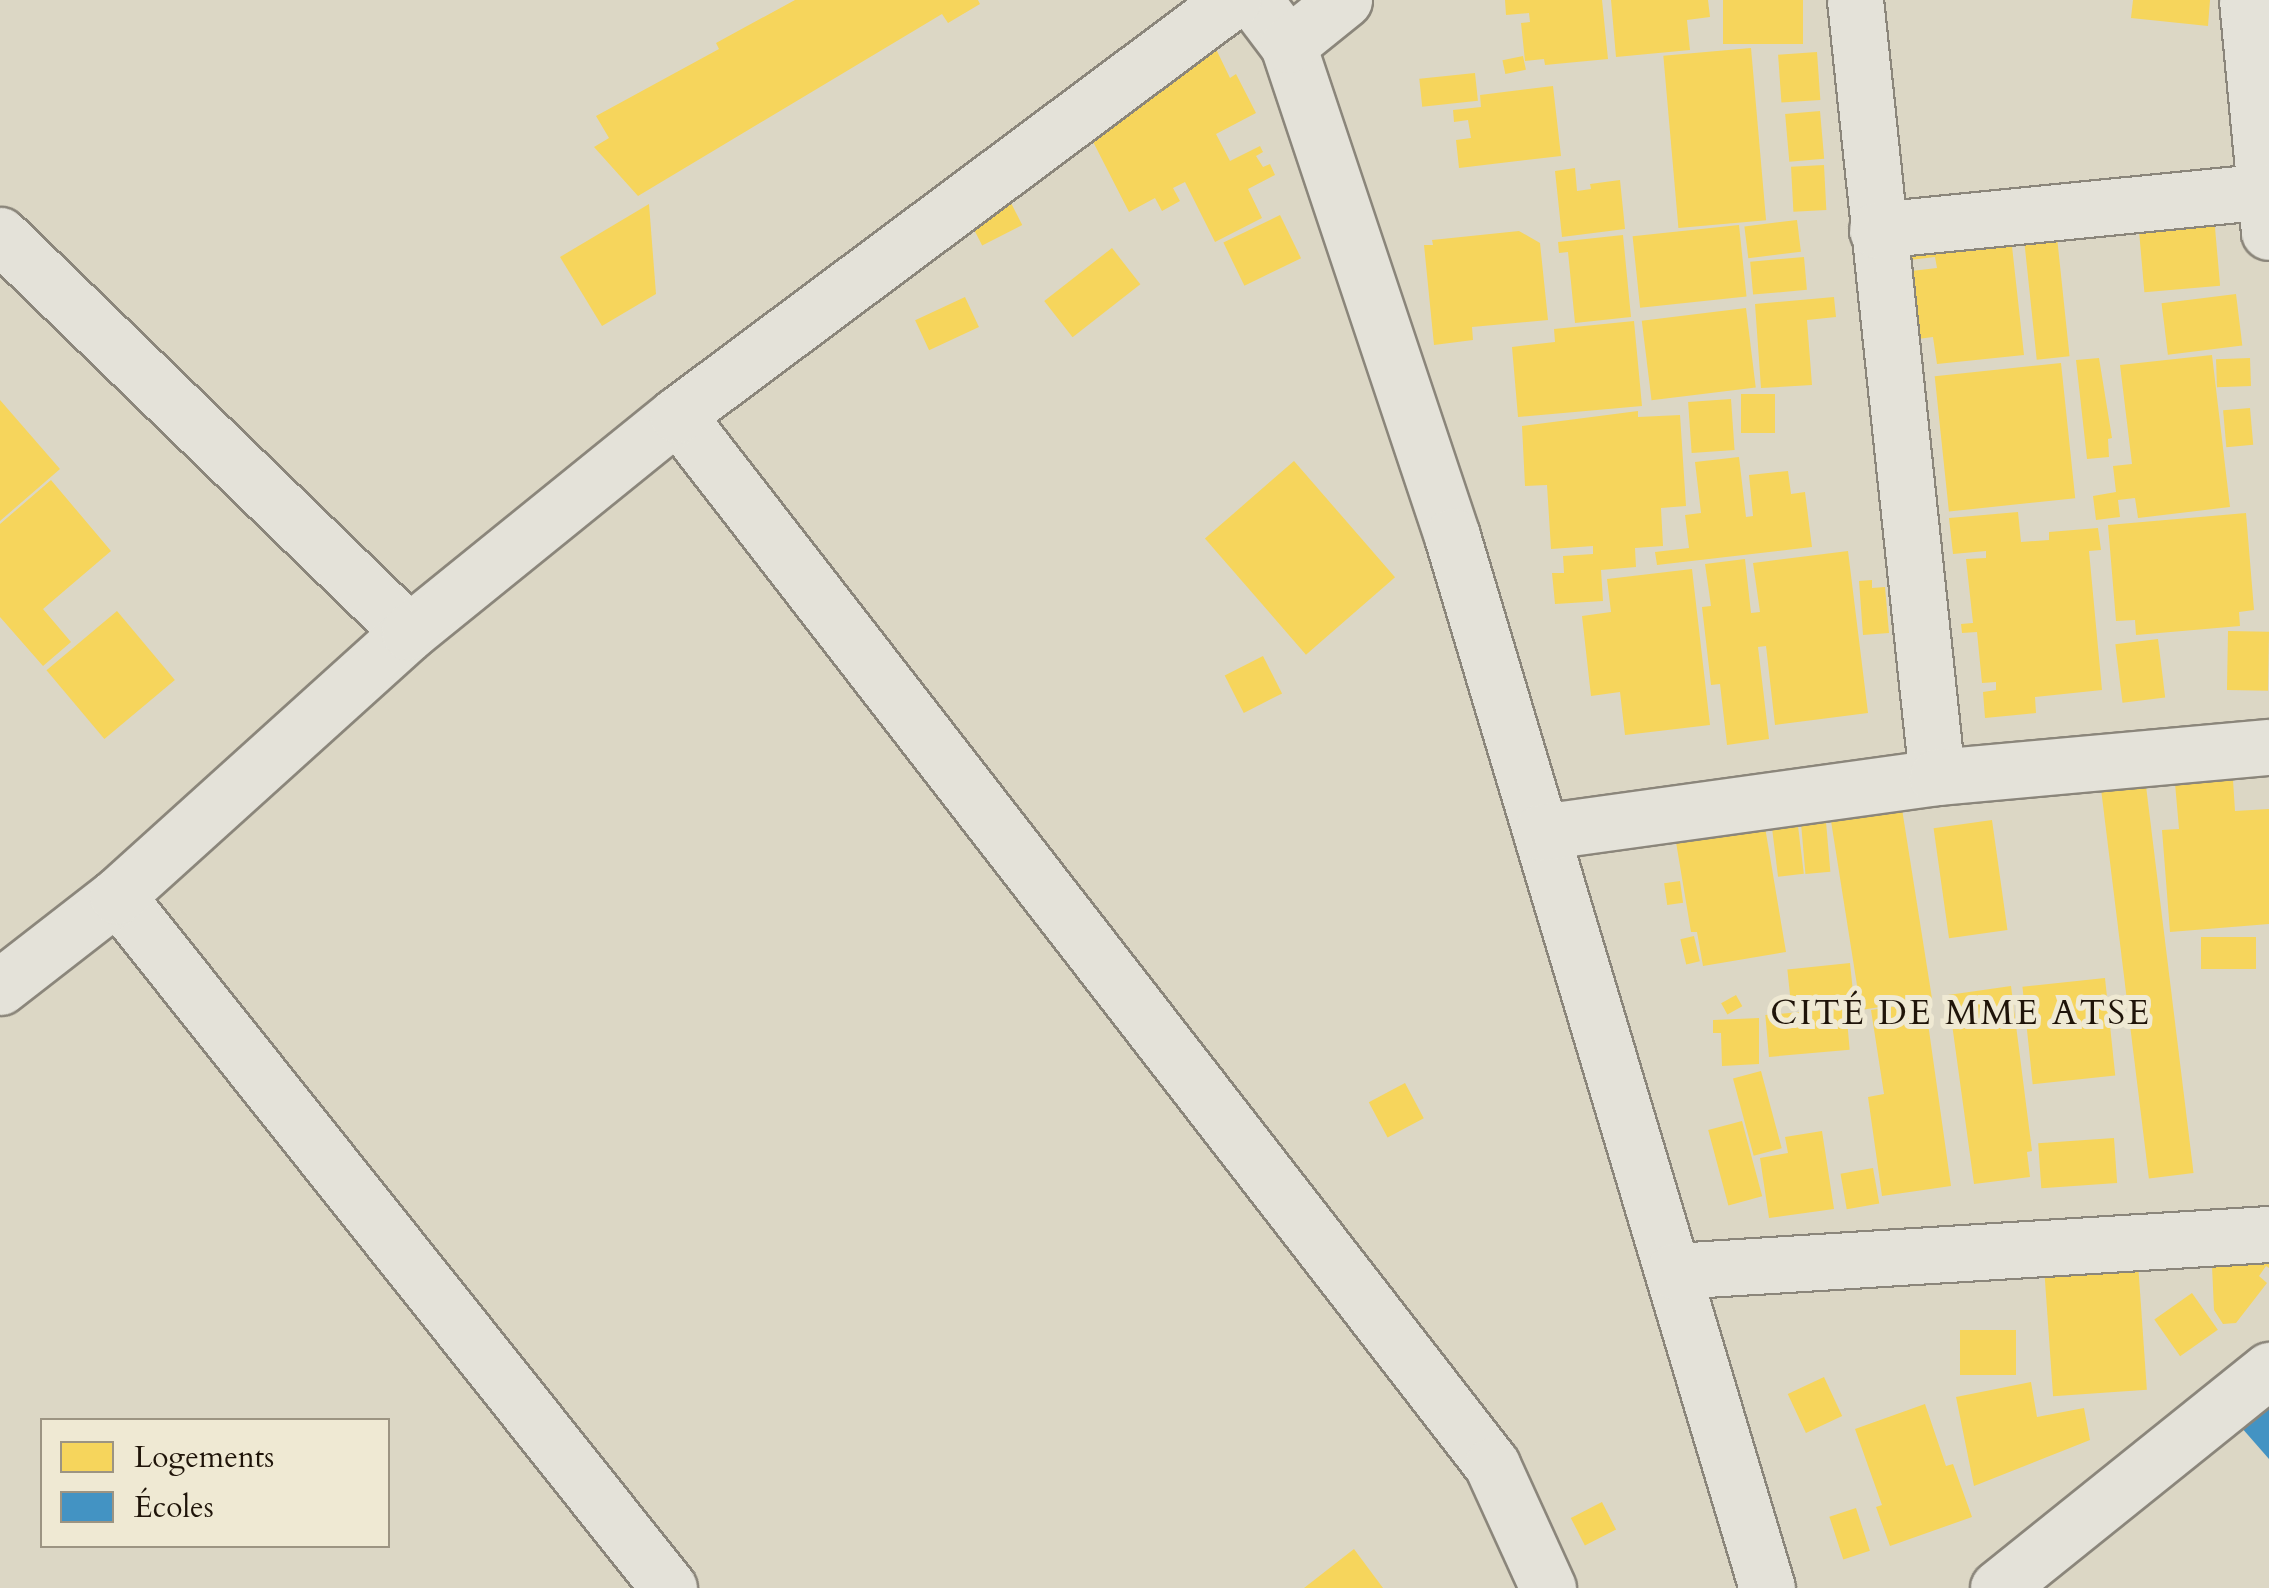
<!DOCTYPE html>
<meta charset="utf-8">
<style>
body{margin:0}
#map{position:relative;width:2269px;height:1588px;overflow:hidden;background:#dcd7c5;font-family:Cardo,serif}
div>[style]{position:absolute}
.homes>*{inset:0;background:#f6d55c;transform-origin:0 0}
.schools>*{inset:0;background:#4393c3}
.roads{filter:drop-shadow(2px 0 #8b867b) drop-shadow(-2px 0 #8b867b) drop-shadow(0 2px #8b867b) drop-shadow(0 -2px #8b867b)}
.minor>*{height:55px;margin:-27.5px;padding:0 27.5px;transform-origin:27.5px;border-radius:27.5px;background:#e4e2d9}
span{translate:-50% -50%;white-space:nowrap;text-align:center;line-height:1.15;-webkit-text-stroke:10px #efe9d3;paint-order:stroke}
.neighbourhood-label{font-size:35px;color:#1f1409;letter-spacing:2.5px}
.legend{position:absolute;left:40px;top:1418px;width:350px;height:130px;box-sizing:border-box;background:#efe9d3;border:2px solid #9c9482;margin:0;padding:12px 18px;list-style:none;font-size:30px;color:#1f1409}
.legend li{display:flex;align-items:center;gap:20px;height:50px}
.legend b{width:50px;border:2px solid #9c9482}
</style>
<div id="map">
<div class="homes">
<div style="clip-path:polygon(795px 0,978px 0,980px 4px,948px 23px,942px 14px,638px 196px,594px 147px,609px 138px,596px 116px,719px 49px,716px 43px)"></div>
<div style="clip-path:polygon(1505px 0,1602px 0,1608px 59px,1545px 65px,1544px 59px,1525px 61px,1521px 23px,1530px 22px,1529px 13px,1506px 15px)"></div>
<div style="clip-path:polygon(1611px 0,1708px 0,1710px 17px,1687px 20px,1690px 50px,1616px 57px)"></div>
<div style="left:1723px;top:0;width:80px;height:44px"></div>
<div style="clip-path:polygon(2133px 0,2210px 0,2208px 26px,2131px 18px)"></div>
<div style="left:1751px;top:48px;width:173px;height:88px;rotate:85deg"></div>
<div style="clip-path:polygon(1216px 49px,1230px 78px,1236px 74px,1256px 113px,1216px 134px,1230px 161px,1260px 146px,1263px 152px,1256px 156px,1263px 167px,1270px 164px,1275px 175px,1248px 189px,1262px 218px,1215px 242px,1185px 182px,1173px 188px,1180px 201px,1162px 211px,1155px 198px,1129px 212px,1086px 128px,1123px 97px)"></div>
<div style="left:1817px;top:52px;width:48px;height:39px;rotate:86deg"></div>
<div style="left:1523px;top:56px;width:14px;height:21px;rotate:78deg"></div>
<div style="left:1475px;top:73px;width:28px;height:56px;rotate:84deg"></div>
<div style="clip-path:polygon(1553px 86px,1561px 156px,1459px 168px,1456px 140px,1471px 138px,1468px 120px,1454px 122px,1453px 110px,1481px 107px,1480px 95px)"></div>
<div style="left:1820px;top:111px;width:48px;height:35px;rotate:85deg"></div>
<div style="left:1824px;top:165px;width:45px;height:33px;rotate:87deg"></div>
<div style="clip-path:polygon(1575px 168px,1577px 191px,1591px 189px,1590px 184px,1620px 180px,1625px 229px,1562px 237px,1555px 171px)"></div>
<div style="left:1010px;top:201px;width:27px;height:45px;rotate:63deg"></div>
<div style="clip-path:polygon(649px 204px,656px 294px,602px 326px,560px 257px)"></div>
<div style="left:1280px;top:215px;width:48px;height:63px;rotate:64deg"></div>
<div style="left:2214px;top:216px;width:70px;height:76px;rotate:85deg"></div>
<div style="left:1797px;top:220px;width:32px;height:53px;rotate:83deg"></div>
<div style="left:1739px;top:225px;width:72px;height:107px;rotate:84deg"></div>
<div style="clip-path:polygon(2010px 228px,2024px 355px,1937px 364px,1933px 337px,1910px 340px,1903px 272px,1937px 268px,1935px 257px,1901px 261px,1898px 240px)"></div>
<div style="clip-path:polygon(1519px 231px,1540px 243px,1548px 320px,1472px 327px,1473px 340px,1434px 345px,1424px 245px,1433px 245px,1432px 240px)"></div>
<div style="clip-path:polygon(1623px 235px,1631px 317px,1575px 323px,1568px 252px,1559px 253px,1558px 242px)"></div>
<div style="left:2057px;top:237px;width:120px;height:33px;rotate:84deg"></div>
<div style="left:1112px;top:248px;width:46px;height:86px;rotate:52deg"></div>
<div style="left:1804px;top:257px;width:33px;height:54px;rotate:85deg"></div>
<div style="left:2236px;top:294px;width:52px;height:75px;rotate:83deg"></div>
<div style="left:965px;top:297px;width:33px;height:55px;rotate:65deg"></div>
<div style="clip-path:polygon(1834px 297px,1836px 317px,1807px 320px,1812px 385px,1761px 388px,1755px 304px)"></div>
<div style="left:1746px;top:308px;width:80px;height:105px;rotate:83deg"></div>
<div style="clip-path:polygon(1634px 321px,1642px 406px,1518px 417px,1512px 347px,1555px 342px,1554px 329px)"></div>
<div style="clip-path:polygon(2212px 355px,2230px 507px,2138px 518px,2135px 498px,2118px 500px,2120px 517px,2096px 520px,2093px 496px,2116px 492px,2113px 466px,2132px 464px,2120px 365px)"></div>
<div style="clip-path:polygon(2099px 358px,2112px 438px,2108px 439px,2109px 457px,2087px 459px,2076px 360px)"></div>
<div style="left:2250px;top:358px;width:28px;height:34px;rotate:88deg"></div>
<div style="left:2061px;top:363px;width:136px;height:127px;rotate:84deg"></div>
<div style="left:1741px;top:394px;width:34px;height:39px"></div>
<div style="left:1731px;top:399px;width:51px;height:43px;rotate:86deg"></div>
<div style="clip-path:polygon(0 400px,60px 469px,0 521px)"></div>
<div style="left:2250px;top:408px;width:37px;height:27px;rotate:85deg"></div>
<div style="clip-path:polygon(1638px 411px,1638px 417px,1680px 415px,1686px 506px,1661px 508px,1663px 546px,1635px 548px,1636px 567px,1601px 570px,1603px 601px,1555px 604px,1552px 573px,1564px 573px,1563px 556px,1593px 554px,1593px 546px,1551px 549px,1547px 485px,1525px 486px,1522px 426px)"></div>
<div style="clip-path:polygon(1739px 457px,1746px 517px,1753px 516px,1749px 475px,1788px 471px,1791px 494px,1805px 492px,1812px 547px,1657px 565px,1655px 552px,1689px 548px,1685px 515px,1701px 513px,1695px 462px)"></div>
<div style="left:1294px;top:461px;width:154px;height:118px;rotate:49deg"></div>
<div style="clip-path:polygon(51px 480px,111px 551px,43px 609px,71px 642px,43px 666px,0 617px,0 524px)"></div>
<div style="clip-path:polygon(2018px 512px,2021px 542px,2049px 540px,2049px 532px,2098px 528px,2101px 550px,2089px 551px,2102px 690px,2035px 697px,2036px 713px,1985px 718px,1983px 692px,1996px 690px,1996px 682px,1982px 683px,1977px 632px,1962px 633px,1961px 624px,1973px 623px,1966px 559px,1986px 558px,1986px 551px,1953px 554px,1949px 518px)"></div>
<div style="clip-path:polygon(2246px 513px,2254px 610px,2239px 612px,2240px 626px,2136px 635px,2135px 620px,2116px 621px,2108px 525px)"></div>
<div style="clip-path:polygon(1848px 551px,1868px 713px,1775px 725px,1766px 646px,1758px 647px,1769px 739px,1727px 745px,1720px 684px,1711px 685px,1702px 607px,1711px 606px,1705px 564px,1745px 559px,1751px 613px,1760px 612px,1753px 563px)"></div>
<div style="clip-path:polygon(1692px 569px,1710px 725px,1625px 735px,1620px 692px,1591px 696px,1582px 616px,1611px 612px,1607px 579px)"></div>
<div style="clip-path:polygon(1872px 580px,1872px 588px,1885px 587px,1889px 633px,1863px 635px,1859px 581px)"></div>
<div style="left:117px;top:611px;width:90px;height:92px;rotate:50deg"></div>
<div style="left:2228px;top:631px;width:41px;height:59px;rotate:1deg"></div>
<div style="left:2158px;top:639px;width:59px;height:43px;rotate:83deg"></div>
<div style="left:1263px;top:656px;width:42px;height:43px;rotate:63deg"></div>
<div style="clip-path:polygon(2233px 780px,2235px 811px,2269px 809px,2269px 924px,2170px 932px,2162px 830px,2179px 829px,2175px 783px)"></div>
<div style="left:2146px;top:786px;width:390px;height:45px;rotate:83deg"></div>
<div style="left:1902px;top:809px;width:192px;height:72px;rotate:81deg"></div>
<div style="left:1992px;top:820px;width:111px;height:59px;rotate:82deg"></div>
<div style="left:1826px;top:822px;width:50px;height:25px;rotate:85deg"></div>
<div style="left:1798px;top:826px;width:48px;height:26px;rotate:83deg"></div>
<div style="clip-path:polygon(1765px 827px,1786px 952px,1703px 966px,1697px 932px,1691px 932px,1676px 842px)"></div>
<div style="left:1680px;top:881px;width:22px;height:16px;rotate:82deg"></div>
<div style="left:1694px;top:936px;width:26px;height:14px;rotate:77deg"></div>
<div style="left:2256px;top:937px;width:32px;height:55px;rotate:90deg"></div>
<div style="left:1850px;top:963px;width:39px;height:63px;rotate:84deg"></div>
<div style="left:2105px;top:978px;width:98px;height:83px;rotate:84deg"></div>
<div style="clip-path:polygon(2011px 986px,2032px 1151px,2027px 1152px,2030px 1177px,1974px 1184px,1948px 995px)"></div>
<div style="left:1736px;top:995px;width:13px;height:17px;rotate:61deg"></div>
<div style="clip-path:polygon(1925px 1002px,1951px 1186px,1882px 1196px,1868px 1097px,1884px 1094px,1871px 1010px)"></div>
<div style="left:1846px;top:1008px;width:42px;height:81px;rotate:85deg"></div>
<div style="clip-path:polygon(1759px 1018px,1759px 1064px,1722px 1066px,1721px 1033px,1713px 1033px,1713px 1020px)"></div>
<div style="left:1761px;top:1071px;width:80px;height:29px;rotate:75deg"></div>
<div style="left:1405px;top:1083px;width:40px;height:41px;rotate:62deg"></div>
<div style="left:1742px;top:1121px;width:78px;height:35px;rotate:75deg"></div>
<div style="clip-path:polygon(1822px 1131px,1834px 1209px,1769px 1218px,1760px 1158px,1788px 1153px,1785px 1137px)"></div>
<div style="left:2114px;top:1138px;width:45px;height:76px;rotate:86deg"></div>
<div style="left:1873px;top:1168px;width:36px;height:33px;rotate:80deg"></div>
<div style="clip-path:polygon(2269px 1240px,2269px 1268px,2266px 1266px,2259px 1276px,2267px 1283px,2236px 1323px,2223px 1324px,2214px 1310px,2211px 1244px)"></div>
<div style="left:2138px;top:1263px;width:127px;height:94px;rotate:86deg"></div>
<div style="left:2192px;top:1293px;width:45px;height:46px;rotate:55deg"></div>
<div style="left:2016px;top:1330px;width:45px;height:56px;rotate:90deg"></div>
<div style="left:1824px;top:1377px;width:43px;height:40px;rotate:65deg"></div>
<div style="clip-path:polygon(2031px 1382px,2037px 1417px,2084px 1408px,2090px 1440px,1974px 1486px,1956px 1397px)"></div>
<div style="clip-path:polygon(1925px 1404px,1946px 1466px,1953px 1464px,1972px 1517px,1890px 1546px,1876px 1507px,1882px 1505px,1855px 1429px)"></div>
<div style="left:1602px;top:1502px;width:31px;height:35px;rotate:63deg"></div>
<div style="left:1856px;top:1508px;width:45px;height:28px;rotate:72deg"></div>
<div style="clip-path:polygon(1354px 1549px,1383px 1588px,1304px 1588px)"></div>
</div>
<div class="schools">
<div style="clip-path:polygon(2269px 1388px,2269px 1459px,2234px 1419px)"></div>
</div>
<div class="roads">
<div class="minor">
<div style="left:1254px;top:0;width:56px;rotate:52.9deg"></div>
<div style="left:1288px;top:45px;width:518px;rotate:71.53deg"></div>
<div style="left:1452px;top:536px;width:1098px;rotate:73.33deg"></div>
<div style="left:1855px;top:0;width:781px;rotate:83.98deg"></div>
<div style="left:2247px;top:0;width:233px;rotate:84.6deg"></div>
<div style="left:1288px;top:45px;width:72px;rotate:-38.8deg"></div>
<div style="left:1877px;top:230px;width:390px;rotate:-5.7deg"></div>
<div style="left:0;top:235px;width:570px;rotate:44.15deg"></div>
<div style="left:677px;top:415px;width:1329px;rotate:52.18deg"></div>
<div style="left:1492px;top:1465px;width:135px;rotate:65.5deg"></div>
<div style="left:1541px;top:832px;width:400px;rotate:-7.9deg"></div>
<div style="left:1937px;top:777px;width:333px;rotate:-5.2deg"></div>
<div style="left:117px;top:896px;width:885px;rotate:51.42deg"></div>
<div style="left:0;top:987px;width:148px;rotate:-37.9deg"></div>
<div style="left:117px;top:896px;width:394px;rotate:-42.1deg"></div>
<div style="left:409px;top:632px;width:345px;rotate:-39deg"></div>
<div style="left:677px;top:415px;width:694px;rotate:-36.74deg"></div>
<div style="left:1674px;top:1271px;width:596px;rotate:-3.56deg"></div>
<div style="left:1998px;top:1588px;width:348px;rotate:-38.8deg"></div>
</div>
</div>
<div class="neighbourhood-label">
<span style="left:1961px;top:1013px">CITÉ DE MME ATSE</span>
</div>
<ul class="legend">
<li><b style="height:28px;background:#f6d55c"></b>Logements</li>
<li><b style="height:28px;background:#4393c3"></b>Écoles</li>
</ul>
</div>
